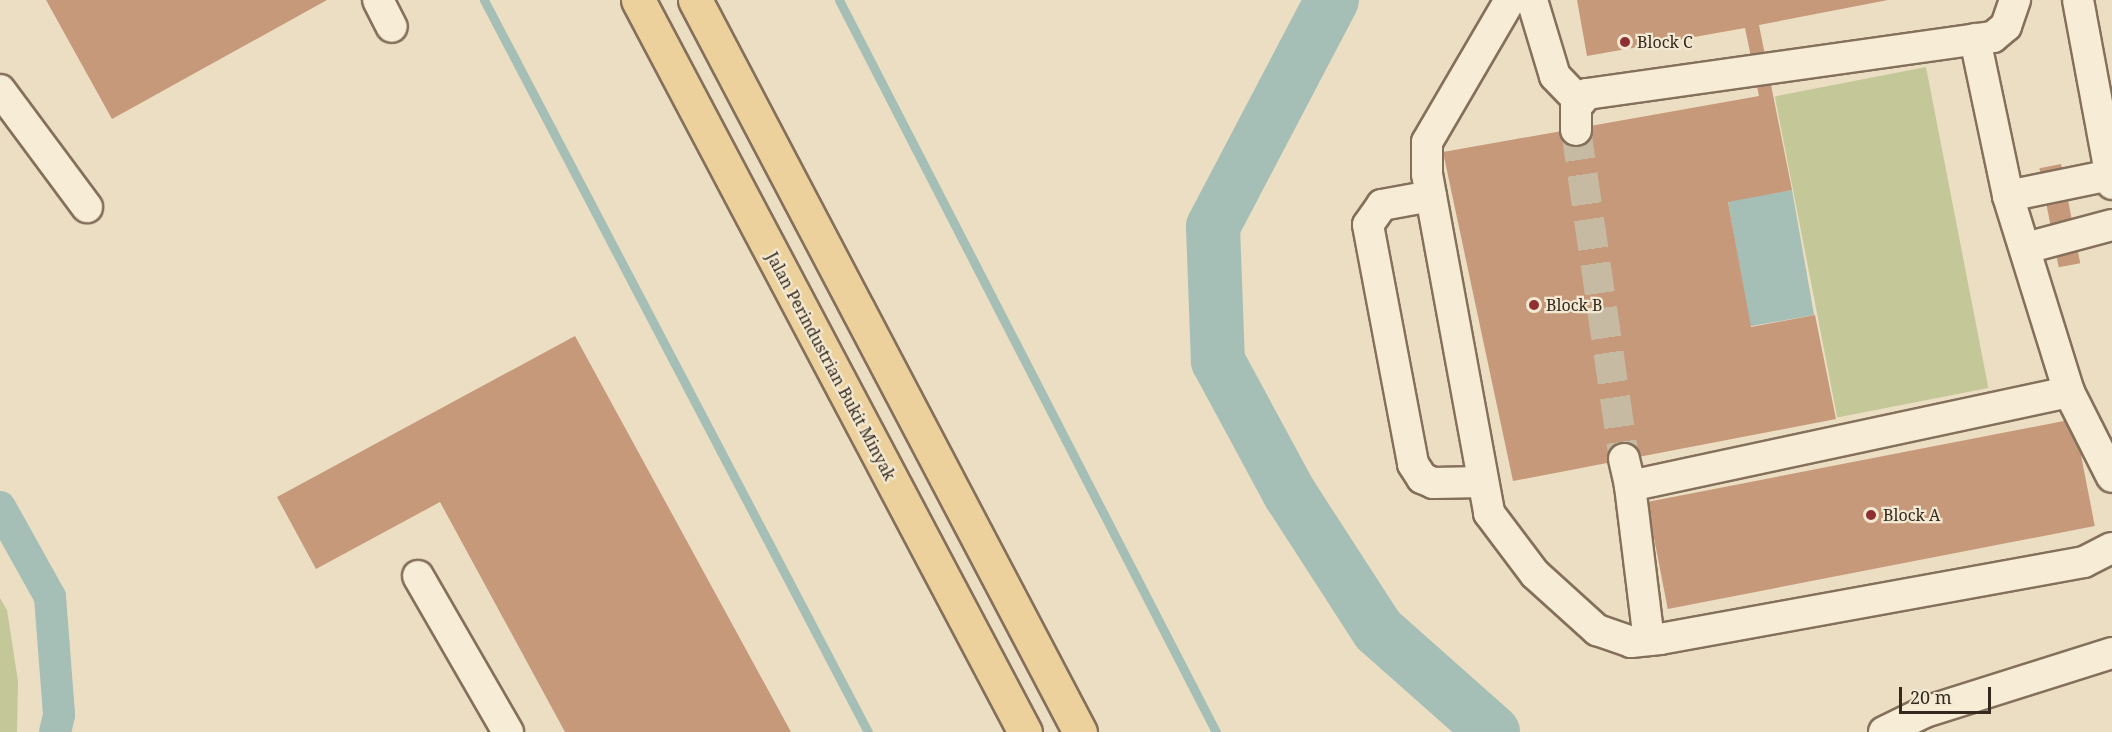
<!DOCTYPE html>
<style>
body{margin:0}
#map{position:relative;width:2112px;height:732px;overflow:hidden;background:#ebdec3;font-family:"Noto Serif",serif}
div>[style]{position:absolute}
.green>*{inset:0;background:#c4c898;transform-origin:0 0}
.water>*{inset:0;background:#a5beb6;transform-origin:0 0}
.stream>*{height:9px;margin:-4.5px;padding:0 4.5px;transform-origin:4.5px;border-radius:4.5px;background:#a5beb6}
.canal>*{height:32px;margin:-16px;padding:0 16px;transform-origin:16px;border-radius:16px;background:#a5beb6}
.river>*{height:54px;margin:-27px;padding:0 27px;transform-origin:27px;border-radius:27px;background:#a5beb6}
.building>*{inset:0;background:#c7997b;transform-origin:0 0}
.minor-tunnel>*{height:30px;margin-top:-15px;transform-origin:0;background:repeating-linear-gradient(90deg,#c7baa2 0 30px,transparent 0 45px)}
.roads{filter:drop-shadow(2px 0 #84705b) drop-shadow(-2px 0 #84705b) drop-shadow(0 2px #84705b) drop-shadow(0 -2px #84705b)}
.minor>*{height:30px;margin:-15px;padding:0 15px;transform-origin:15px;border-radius:15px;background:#f7ecd6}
.major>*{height:33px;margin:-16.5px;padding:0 16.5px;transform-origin:16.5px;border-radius:16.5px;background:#ecd19d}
.dots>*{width:16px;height:16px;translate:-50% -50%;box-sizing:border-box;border:3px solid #f3e9d2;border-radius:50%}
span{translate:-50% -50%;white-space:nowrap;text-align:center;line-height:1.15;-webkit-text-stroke:4.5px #f3e9d2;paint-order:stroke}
.poi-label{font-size:16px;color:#35291e}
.left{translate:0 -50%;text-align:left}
.street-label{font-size:16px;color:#35291e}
.scale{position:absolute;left:1899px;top:687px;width:92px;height:27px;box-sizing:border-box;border:3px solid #35291e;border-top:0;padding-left:8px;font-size:18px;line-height:21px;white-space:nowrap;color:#35291e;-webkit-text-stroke:4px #f3e9d2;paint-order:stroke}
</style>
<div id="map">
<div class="green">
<div style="left:1926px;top:67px;width:327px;height:154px;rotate:79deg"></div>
<div style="clip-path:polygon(0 598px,7px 610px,18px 681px,17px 732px,0 732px)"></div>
</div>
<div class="water">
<div style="left:1792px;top:190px;width:127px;height:65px;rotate:80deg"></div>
</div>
<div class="stream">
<div style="left:484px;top:0;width:827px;rotate:62.32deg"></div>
<div style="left:839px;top:0;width:823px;rotate:62.75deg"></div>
</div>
<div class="canal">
<div style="left:0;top:507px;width:103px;rotate:60.9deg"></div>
<div style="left:50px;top:597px;width:118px;rotate:85.6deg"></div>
<div style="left:59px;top:715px;width:17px;rotate:103deg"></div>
</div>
<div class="river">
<div style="left:1332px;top:0;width:256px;rotate:117.7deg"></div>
<div style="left:1213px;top:227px;width:134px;rotate:87.9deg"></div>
<div style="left:1218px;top:361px;width:151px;rotate:61.6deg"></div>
<div style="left:1290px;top:494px;width:162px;rotate:57.1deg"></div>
<div style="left:1378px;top:630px;width:154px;rotate:41.6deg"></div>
</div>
<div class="building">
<div style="clip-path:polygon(46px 0,327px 0,112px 119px)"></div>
<div style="clip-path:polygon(1577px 0,1888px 0,1759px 25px,1792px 190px,1728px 202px,1751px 327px,1815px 315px,1836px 419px,1513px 481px,1443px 152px,1759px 96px,1745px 28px,1587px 56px)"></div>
<div style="left:2061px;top:164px;width:101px;height:22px;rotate:79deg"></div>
<div style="clip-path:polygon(575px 336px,791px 732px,565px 732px,440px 502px,316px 569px,277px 497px)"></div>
<div style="left:2074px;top:419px;width:109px;height:435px;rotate:79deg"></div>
</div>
<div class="minor-tunnel">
<div style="left:1576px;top:130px;width:332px;rotate:81.7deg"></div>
</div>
<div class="roads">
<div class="minor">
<div style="left:378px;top:0;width:30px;rotate:63deg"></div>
<div style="left:1510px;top:0;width:164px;rotate:120.3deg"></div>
<div style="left:1427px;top:142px;width:32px;rotate:90deg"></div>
<div style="left:1427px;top:174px;width:345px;rotate:79.6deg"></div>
<div style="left:1489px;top:513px;width:76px;rotate:53deg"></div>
<div style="left:1535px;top:574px;width:84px;rotate:42.1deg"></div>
<div style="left:1597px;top:630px;width:36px;rotate:19deg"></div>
<div style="left:1631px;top:642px;width:29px;rotate:-6deg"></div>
<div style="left:1660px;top:639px;width:431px;rotate:-10.3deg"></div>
<div style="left:2084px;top:562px;width:31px;rotate:-27deg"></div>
<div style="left:1532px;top:0;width:79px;rotate:73.2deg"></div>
<div style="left:1555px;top:76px;width:33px;rotate:46deg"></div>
<div style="left:2078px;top:0;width:187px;rotate:79.5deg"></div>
<div style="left:1975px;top:39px;width:160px;rotate:78.1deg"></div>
<div style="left:2008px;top:196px;width:205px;rotate:72.7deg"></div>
<div style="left:2069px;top:392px;width:95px;rotate:63.2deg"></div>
<div style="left:0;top:90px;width:146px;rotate:53.4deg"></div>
<div style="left:1576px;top:130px;width:23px;rotate:-90deg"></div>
<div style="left:1576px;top:107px;width:17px;rotate:-50deg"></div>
<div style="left:1587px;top:94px;width:410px;rotate:-8deg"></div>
<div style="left:1993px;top:37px;width:17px;rotate:-40deg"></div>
<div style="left:2006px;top:26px;width:28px;rotate:-71deg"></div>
<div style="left:1431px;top:196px;width:50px;rotate:169.6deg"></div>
<div style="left:1382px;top:205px;width:24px;rotate:125deg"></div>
<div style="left:1368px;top:225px;width:243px;rotate:79.3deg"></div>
<div style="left:1413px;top:464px;width:17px;rotate:57deg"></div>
<div style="left:1422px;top:478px;width:12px;rotate:24deg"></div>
<div style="left:1433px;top:483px;width:50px;rotate:-1.1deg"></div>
<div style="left:2008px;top:196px;width:104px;rotate:-11.6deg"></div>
<div style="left:2026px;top:248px;width:89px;rotate:-15deg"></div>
<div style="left:1624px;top:459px;width:28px;rotate:77deg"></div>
<div style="left:1630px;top:486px;width:449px;rotate:-12.1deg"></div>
<div style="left:1630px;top:486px;width:155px;rotate:83deg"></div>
<div style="left:418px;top:576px;width:180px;rotate:60deg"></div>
<div style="left:1884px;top:732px;width:46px;rotate:-26deg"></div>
<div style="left:1925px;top:712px;width:196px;rotate:-17.5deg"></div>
</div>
<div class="major">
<div style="left:638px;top:0;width:828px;rotate:62.14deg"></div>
<div style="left:695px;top:0;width:827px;rotate:62.26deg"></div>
</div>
</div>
<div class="dots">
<div style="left:1625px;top:42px;background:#902f32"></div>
<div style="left:1534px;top:305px;background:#902f32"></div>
<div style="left:1871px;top:515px;background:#902f32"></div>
</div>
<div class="poi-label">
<span class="left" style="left:1637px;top:42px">Block C</span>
<span class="left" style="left:1546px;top:305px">Block B</span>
<span class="left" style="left:1883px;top:515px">Block A</span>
</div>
<div class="street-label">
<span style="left:831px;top:366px;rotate:62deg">Jalan Perindustrian Bukit Minyak</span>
</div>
<div class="scale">20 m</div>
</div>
